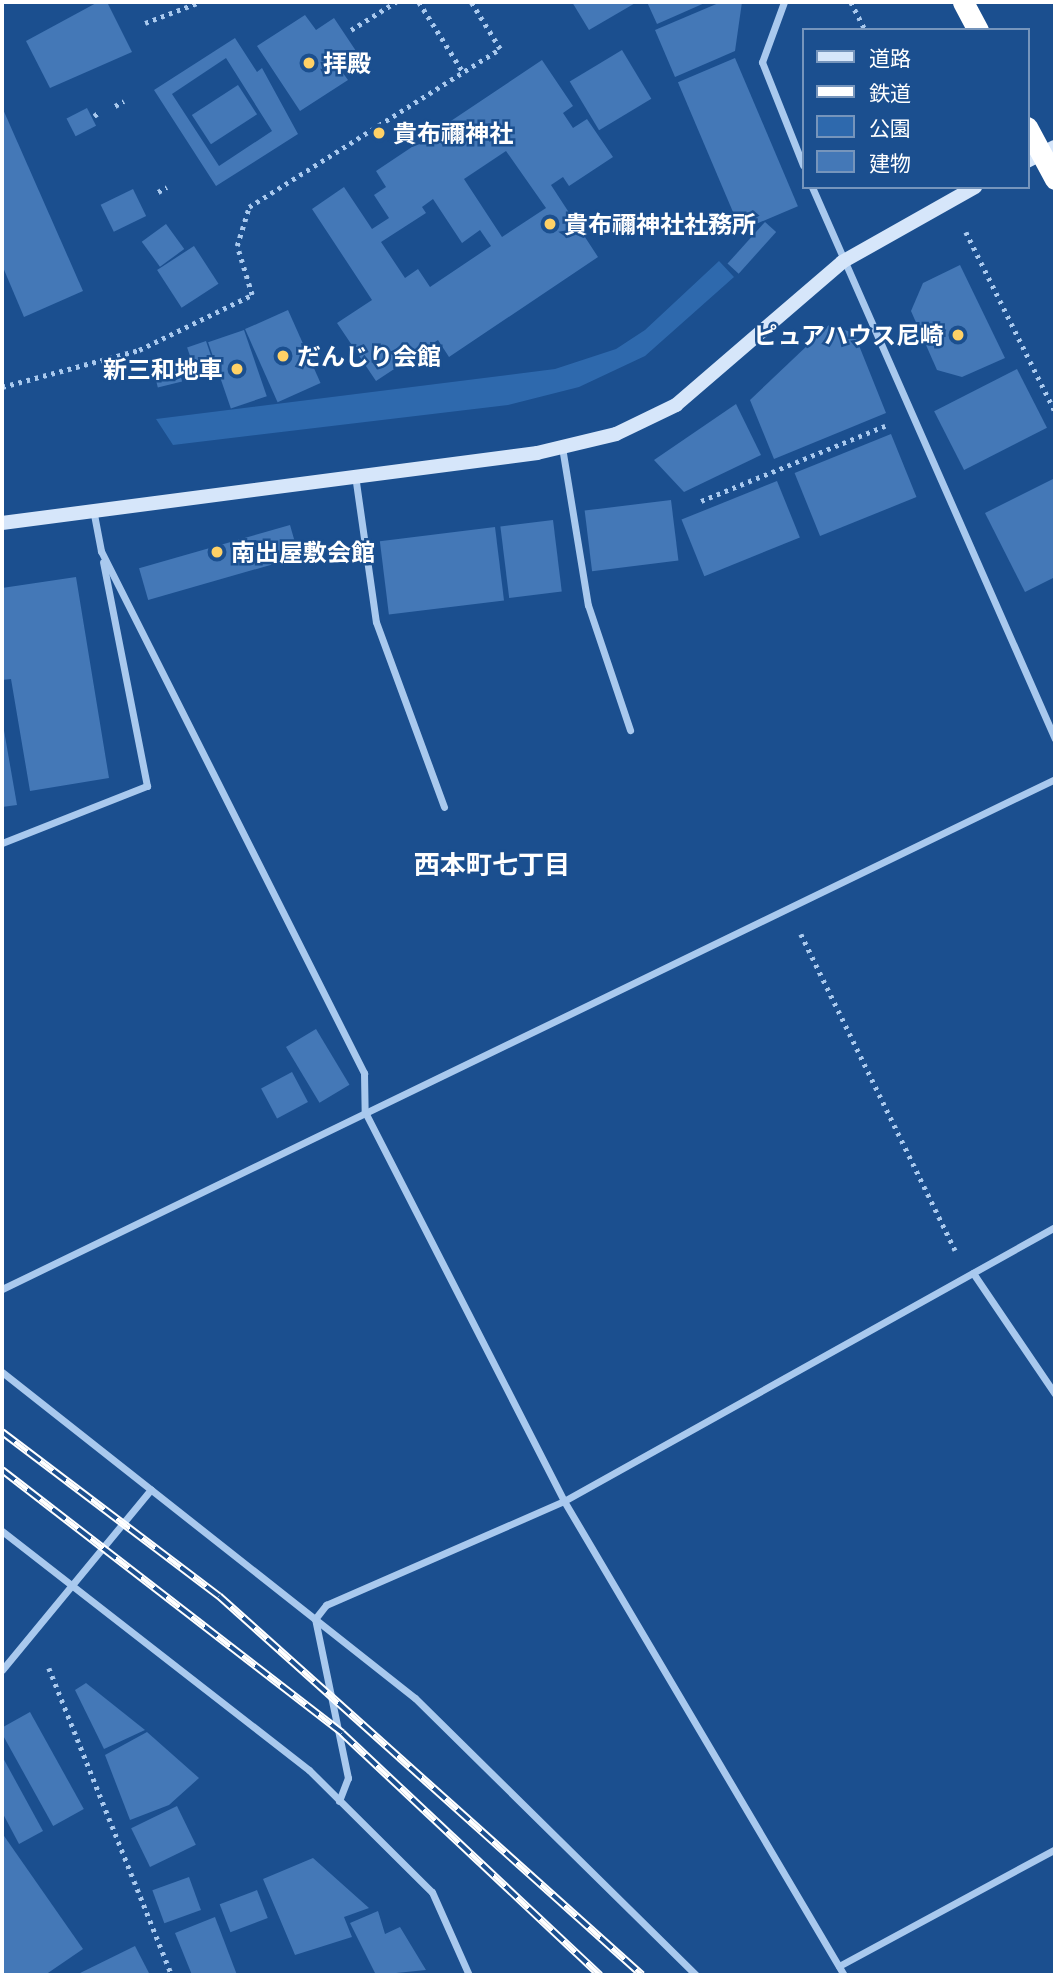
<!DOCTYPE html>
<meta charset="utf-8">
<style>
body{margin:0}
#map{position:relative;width:1057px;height:1977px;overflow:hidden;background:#1b4f8f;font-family:"Open Sans","Noto Sans JP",sans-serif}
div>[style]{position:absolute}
.green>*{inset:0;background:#2e69ad}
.building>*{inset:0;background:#4478b7;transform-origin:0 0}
.path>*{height:4.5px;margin-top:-2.25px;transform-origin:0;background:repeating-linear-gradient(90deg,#a9c9ee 0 3.5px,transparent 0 8.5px)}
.street>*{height:7px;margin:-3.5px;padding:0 3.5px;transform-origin:3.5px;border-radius:3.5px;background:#a9c9ee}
.secondary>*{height:14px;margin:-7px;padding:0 7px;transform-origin:7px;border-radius:7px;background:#d6e6fa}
.highway>*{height:21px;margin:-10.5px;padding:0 10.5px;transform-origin:10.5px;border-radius:10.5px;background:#fff}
.rail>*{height:8px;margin-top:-4px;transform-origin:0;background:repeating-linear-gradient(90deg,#1b4f8f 0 16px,#fff 0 32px);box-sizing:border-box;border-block:2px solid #fff}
.dots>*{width:19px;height:19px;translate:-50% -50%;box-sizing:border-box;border:4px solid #1b4f8f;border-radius:50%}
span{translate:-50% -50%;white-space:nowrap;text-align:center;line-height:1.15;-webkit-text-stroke:5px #1b4f8f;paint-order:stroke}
.poi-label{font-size:24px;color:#fff;font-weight:700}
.left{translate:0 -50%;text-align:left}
.right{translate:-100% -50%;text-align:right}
.neighbourhood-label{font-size:26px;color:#fff;font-weight:700}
.frame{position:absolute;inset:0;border:4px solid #fff;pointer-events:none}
.legend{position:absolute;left:802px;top:28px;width:228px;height:161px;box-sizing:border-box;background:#1b4f8f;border:2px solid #7695bc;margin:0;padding:9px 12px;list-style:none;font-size:21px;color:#fff}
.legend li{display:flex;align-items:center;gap:14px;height:35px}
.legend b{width:35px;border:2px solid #7695bc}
</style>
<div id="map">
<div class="green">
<div style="clip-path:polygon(719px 261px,734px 277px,645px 356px,579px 387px,508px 405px,173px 445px,156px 419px,555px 369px,616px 349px,645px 330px)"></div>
</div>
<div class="building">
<div style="clip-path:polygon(98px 2px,107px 2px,132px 52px,50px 88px,26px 41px)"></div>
<div style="clip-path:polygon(572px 2px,637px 2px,589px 30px)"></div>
<div style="clip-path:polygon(647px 2px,707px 2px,657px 24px)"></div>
<div style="clip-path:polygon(721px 2px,742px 2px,735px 51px,675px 77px,655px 30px)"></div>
<div style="clip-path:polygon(305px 15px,316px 30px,334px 18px,360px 57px,340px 69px,348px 80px,300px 111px,257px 46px)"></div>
<div style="clip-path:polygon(evenodd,235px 38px,257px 72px,262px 68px,298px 134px,216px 186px,154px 90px,235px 38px,226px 58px,272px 131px,219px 166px,172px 94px,226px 58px)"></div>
<div style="left:622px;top:50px;width:57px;height:61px;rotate:59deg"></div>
<div style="left:735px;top:58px;width:161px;height:62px;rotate:67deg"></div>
<div style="clip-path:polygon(evenodd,542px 60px,573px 106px,563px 113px,573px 128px,587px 119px,613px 157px,569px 186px,563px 177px,551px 185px,598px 257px,449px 357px,438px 340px,376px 381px,337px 323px,372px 300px,312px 209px,344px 187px,372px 229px,389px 218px,374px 195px,386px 187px,376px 171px,542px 60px,506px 151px,546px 208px,502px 237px,464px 179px,506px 151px,542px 60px,433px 199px,462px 243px,480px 230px,491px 246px,430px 287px,418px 269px,405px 278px,381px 242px,426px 213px,422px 207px,433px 199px)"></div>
<div style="left:238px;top:85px;width:35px;height:55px;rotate:57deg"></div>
<div style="clip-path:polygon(2px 107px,83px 291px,24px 317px,2px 265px)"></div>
<div style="left:87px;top:108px;width:20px;height:23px;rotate:63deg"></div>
<div style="left:133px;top:189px;width:30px;height:36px;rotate:64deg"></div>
<div style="left:765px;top:222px;width:15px;height:56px;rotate:42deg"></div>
<div style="left:166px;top:224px;width:31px;height:30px;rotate:54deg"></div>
<div style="left:194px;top:246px;width:45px;height:44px;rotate:57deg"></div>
<div style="clip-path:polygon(960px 265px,1005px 358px,962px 377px,937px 370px,911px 311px,923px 283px)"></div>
<div style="left:288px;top:310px;width:80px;height:47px;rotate:66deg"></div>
<div style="clip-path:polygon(829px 325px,854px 333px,886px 413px,774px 459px,750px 400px)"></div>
<div style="left:244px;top:330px;width:70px;height:38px;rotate:71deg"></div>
<div style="left:206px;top:341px;width:24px;height:20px;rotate:71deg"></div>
<div style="left:177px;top:361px;width:21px;height:25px;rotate:76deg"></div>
<div style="left:1017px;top:369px;width:66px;height:93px;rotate:63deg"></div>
<div style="clip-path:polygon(736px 404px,761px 455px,684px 492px,654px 460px)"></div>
<div style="left:891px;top:434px;width:68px;height:104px;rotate:68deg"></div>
<div style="clip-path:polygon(1055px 478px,1055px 577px,1025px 592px,985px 513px)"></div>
<div style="left:777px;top:481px;width:61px;height:103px;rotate:68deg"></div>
<div style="left:671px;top:500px;width:61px;height:87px;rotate:83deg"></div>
<div style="left:553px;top:520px;width:72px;height:53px;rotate:83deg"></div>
<div style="left:290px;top:525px;width:33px;height:157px;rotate:74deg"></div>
<div style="left:495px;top:527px;width:74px;height:116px;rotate:83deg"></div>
<div style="clip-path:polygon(76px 577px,109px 778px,30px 791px,11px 679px,2px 680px,2px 588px)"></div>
<div style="clip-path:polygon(2px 719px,17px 805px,2px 807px)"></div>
<div style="left:316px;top:1029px;width:65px;height:35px;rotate:59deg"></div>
<div style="left:292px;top:1072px;width:34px;height:35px;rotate:62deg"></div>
<div style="clip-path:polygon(86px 1683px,145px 1730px,104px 1749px,75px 1690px)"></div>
<div style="left:30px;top:1712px;width:111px;height:35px;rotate:61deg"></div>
<div style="clip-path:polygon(147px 1732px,199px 1778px,169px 1805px,130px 1820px,105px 1755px)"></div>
<div style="clip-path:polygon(2px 1756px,43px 1831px,19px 1844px,2px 1812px)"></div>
<div style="left:177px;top:1806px;width:43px;height:51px;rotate:64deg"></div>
<div style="clip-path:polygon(2px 1833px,83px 1949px,45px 1975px,2px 1975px)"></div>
<div style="clip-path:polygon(313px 1858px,369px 1908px,344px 1917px,352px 1937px,295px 1955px,263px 1879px)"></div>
<div style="left:189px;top:1877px;width:35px;height:39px;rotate:70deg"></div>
<div style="left:257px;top:1890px;width:30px;height:40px;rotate:69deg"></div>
<div style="clip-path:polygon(378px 1911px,385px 1934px,400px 1927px,426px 1970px,376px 1975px,350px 1923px)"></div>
<div style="clip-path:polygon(215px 1917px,237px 1975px,192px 1975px,175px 1933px)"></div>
<div style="clip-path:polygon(135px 1946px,150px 1975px,76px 1975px)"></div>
</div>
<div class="path">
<div style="left:419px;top:2px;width:83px;rotate:57.8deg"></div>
<div style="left:851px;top:2px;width:31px;rotate:63deg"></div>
<div style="left:145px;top:23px;width:59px;rotate:-20.9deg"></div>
<div style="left:351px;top:30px;width:53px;rotate:-31.9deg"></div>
<div style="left:115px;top:106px;width:10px;rotate:-29deg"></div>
<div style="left:94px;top:116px;width:5px;rotate:-37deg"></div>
<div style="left:158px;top:192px;width:10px;rotate:-29deg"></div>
<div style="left:966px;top:232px;width:200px;rotate:63.6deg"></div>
<div style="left:2px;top:387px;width:142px;rotate:-15.1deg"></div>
<div style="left:139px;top:350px;width:126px;rotate:-26deg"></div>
<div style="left:252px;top:295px;width:51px;rotate:-107deg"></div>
<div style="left:237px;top:246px;width:41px;rotate:-72.9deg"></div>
<div style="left:249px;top:207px;width:297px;rotate:-32.2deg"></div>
<div style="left:500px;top:49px;width:55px;rotate:-121.7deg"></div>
<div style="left:701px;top:501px;width:199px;rotate:-22.2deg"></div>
<div style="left:801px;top:934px;width:352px;rotate:64deg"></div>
<div style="left:49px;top:1668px;width:331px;rotate:68.2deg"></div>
</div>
<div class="street">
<div style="left:784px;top:2px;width:64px;rotate:110.1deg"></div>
<div style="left:762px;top:62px;width:111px;rotate:68.3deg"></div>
<div style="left:812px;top:187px;width:603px;rotate:66.24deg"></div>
<div style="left:562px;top:447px;width:160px;rotate:80.7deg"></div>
<div style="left:588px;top:605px;width:132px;rotate:71.4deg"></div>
<div style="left:355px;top:475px;width:148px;rotate:81.9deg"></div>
<div style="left:376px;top:622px;width:197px;rotate:69.8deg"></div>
<div style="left:93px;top:509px;width:43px;rotate:79.2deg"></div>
<div style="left:101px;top:551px;width:585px;rotate:63.26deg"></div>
<div style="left:364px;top:1073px;width:39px;rotate:89deg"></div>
<div style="left:365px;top:1112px;width:437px;rotate:62.9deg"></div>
<div style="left:564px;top:1501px;width:551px;rotate:59.43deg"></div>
<div style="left:2px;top:843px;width:156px;rotate:-21.5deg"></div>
<div style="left:147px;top:786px;width:228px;rotate:-101.1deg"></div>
<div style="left:973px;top:1273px;width:146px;rotate:55.9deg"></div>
<div style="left:2px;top:1289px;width:1170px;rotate:-25.84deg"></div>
<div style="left:2px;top:1372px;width:526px;rotate:38.29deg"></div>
<div style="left:415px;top:1698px;width:395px;rotate:44.6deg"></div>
<div style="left:2px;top:1531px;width:389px;rotate:37.9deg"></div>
<div style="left:309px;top:1770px;width:173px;rotate:44.8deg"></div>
<div style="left:432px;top:1892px;width:91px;rotate:66deg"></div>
<div style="left:2px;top:1670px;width:234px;rotate:-50.5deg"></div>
<div style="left:339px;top:1801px;width:25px;rotate:-69deg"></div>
<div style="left:348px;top:1778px;width:162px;rotate:-101.7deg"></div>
<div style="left:315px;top:1619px;width:18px;rotate:-52deg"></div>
<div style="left:326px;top:1605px;width:260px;rotate:-23.6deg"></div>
<div style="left:564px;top:1501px;width:562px;rotate:-29.16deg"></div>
<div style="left:839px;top:1966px;width:246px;rotate:-28.4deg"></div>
</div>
<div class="secondary">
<div style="left:1027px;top:161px;width:31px;rotate:-27deg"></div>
<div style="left:2px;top:523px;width:540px;rotate:-7.45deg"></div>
<div style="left:537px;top:453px;width:81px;rotate:-13.5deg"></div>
<div style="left:616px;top:434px;width:67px;rotate:-25.8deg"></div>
<div style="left:676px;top:405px;width:219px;rotate:-40.7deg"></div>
<div style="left:842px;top:262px;width:153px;rotate:-29.4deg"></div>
</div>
<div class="highway">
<div style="left:963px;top:2px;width:32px;rotate:62deg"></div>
<div style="left:1027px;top:127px;width:59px;rotate:61.7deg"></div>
</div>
<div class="rail">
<div style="left:2px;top:1432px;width:272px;rotate:37.1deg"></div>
<div style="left:219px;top:1596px;width:568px;rotate:41.86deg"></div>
<div style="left:2px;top:1470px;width:430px;rotate:37.7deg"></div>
<div style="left:342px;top:1733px;width:354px;rotate:43.2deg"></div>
</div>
<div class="dots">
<div style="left:309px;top:63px;background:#ffd166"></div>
<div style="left:379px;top:133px;background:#ffd166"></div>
<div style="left:550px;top:224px;background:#ffd166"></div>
<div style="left:958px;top:335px;background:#ffd166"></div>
<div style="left:283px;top:356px;background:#ffd166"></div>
<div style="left:237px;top:369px;background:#ffd166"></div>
<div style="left:217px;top:552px;background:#ffd166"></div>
</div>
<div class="poi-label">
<span class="left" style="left:323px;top:63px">拝殿</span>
<span class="left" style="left:393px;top:133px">貴布禰神社</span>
<span class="left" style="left:564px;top:224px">貴布禰神社社務所</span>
<span class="right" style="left:944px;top:335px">ピュアハウス尼崎</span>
<span class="left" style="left:297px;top:356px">だんじり会館</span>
<span class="right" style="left:223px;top:369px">新三和地車</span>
<span class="left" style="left:231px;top:552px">南出屋敷会館</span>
</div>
<div class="neighbourhood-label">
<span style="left:492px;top:865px">西本町七丁目</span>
</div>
<div class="frame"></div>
<ul class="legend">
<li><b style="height:9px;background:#d6e6fa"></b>道路</li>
<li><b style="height:9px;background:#fff"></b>鉄道</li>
<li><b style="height:19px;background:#2e69ad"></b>公園</li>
<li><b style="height:19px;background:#4478b7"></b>建物</li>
</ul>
</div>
